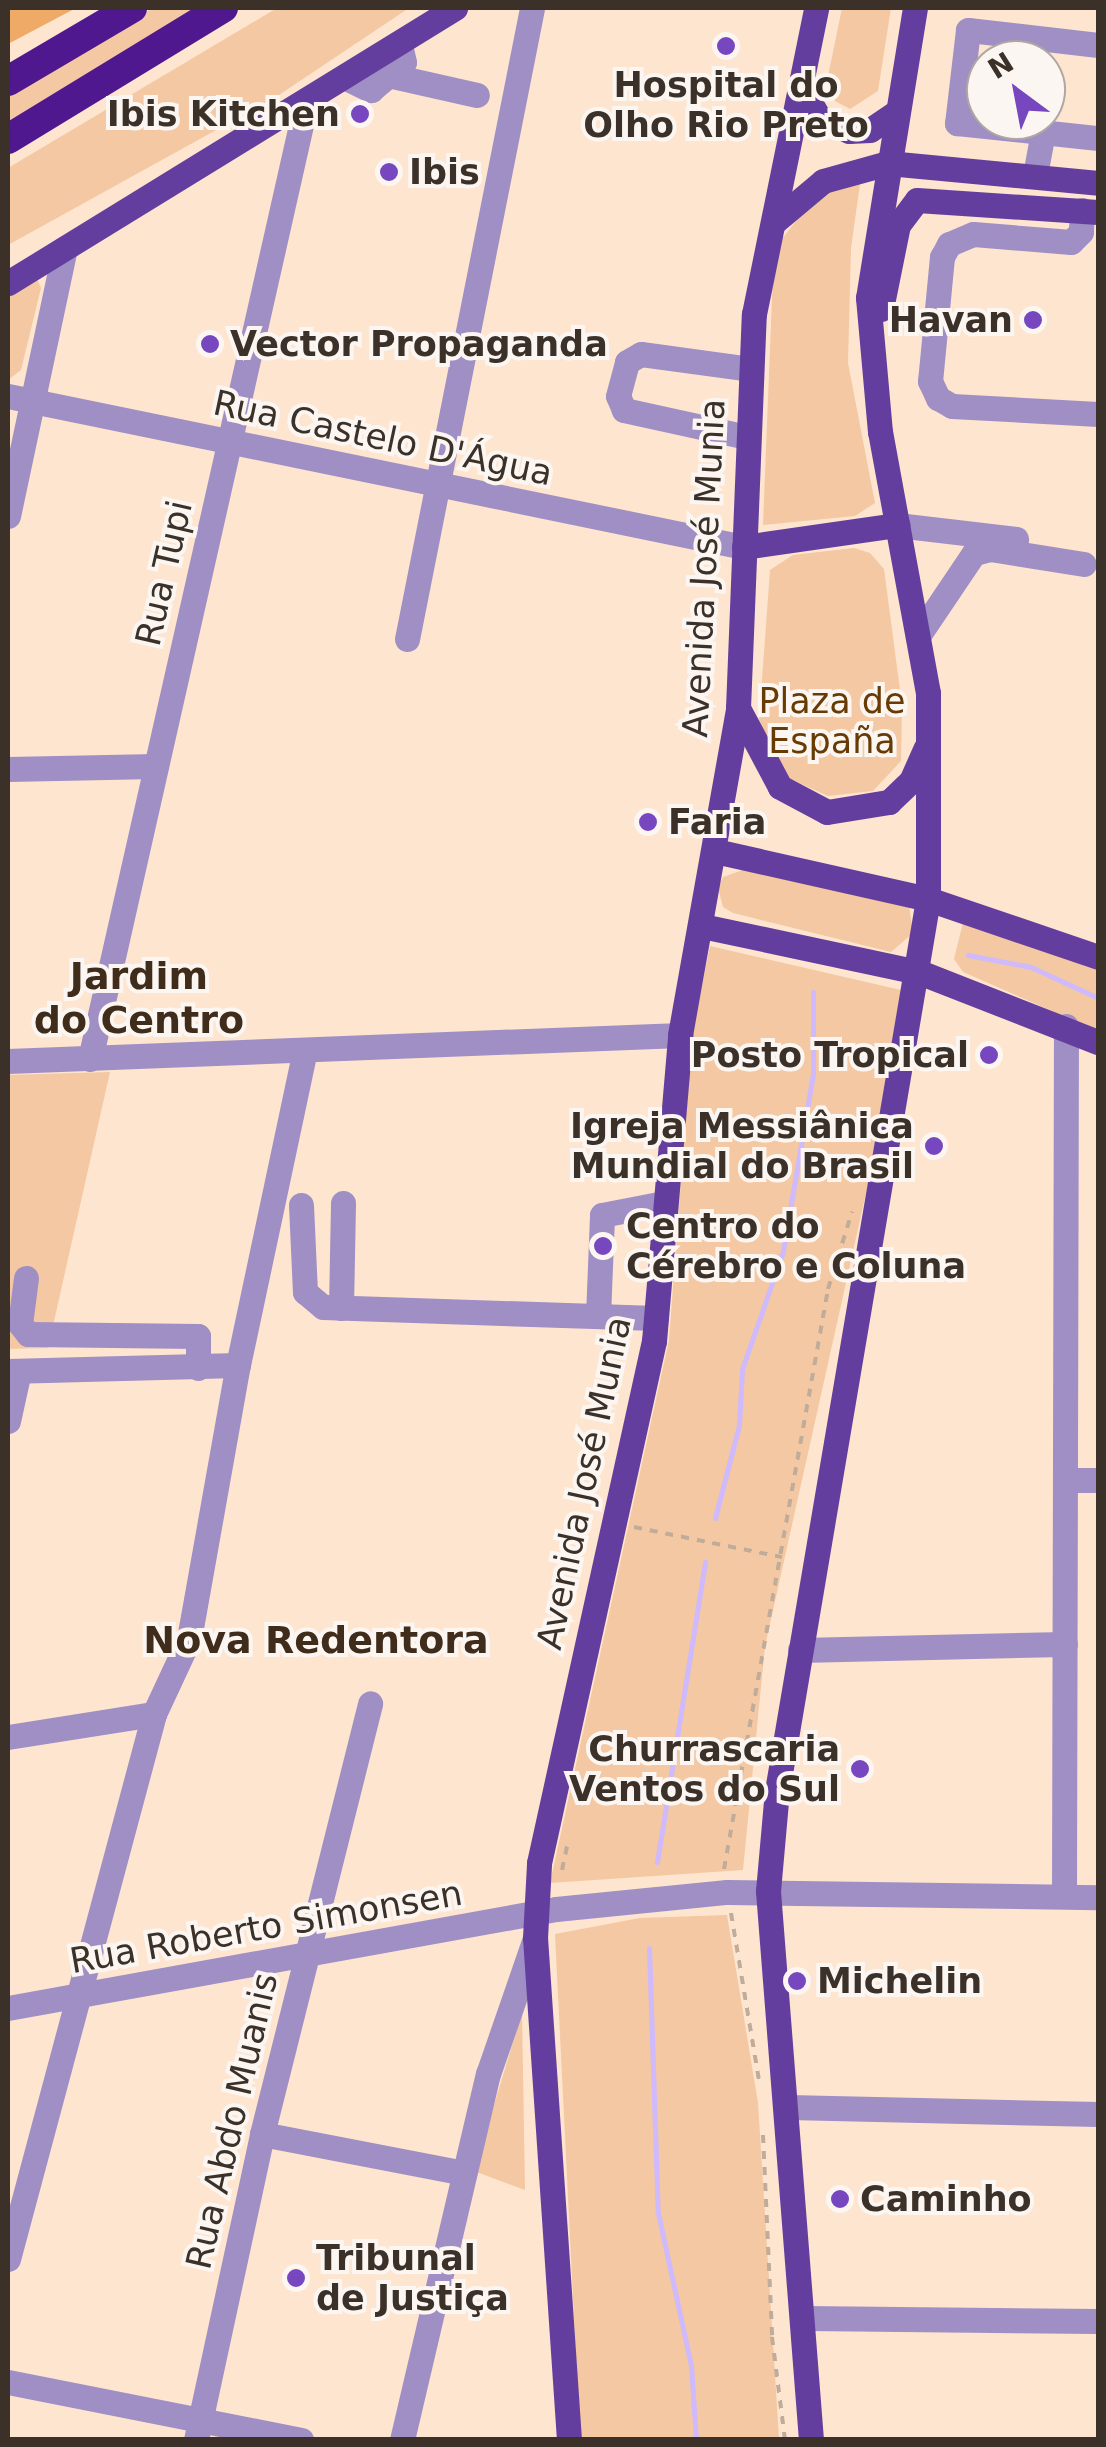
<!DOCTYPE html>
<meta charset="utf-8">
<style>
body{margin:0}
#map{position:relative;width:1106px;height:2447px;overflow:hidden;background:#fee5cf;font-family:"DejaVu Sans",sans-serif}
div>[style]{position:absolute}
.green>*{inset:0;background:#f3c8a2}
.forest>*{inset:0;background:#efaa67}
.stream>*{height:5px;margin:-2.5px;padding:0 2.5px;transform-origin:2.5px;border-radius:2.5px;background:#cebafc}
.path>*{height:4px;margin-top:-2px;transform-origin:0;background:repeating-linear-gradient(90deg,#c0ac9a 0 8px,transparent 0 16px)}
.minor>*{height:25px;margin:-12.5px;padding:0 12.5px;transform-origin:12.5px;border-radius:12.5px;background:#9f8fc4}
.major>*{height:25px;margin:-12.5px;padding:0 12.5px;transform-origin:12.5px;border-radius:12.5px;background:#643e9e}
.highway>*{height:30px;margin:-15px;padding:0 15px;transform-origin:15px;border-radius:15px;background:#50188f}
.dots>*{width:28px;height:28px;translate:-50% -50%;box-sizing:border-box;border:5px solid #fcf6f2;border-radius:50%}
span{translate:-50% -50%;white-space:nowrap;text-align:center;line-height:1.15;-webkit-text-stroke:8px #fcf6f2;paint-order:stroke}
.poi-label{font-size:35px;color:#3b3129;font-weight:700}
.right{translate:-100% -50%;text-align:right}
.left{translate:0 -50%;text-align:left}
.street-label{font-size:35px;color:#3b3129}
.park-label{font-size:35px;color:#673b03}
.neighbourhood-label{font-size:38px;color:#3f2c1a;font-weight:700}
.frame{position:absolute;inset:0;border:10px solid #3b3129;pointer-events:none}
.north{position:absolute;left:966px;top:40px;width:100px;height:100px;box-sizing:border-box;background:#fcf6f2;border:2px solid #afa7a2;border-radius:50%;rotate:328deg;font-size:28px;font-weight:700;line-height:40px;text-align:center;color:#3b3129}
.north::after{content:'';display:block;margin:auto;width:35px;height:45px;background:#7747bf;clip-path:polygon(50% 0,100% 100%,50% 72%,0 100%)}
</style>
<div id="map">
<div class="green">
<div style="clip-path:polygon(153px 8px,204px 8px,8px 124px,8px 94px)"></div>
<div style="clip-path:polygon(277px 8px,409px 8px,276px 97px,8px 245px,8px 168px)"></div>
<div style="clip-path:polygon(842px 8px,891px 8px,878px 91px,850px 109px,835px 101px,827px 81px)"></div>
<div style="clip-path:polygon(861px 177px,851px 248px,848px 363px,875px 503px,855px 516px,763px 525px,773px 273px,781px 240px,815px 197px)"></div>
<div style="clip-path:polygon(36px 277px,41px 288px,21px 370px,8px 380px,8px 288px)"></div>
<div style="clip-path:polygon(854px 548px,870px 553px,884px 569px,902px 705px,901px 761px,873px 791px,828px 796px,786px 777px,759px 721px,770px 570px,793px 555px)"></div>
<div style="clip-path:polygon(743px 870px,909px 905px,913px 933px,891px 952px,733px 913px,723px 907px,718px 888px,723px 877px)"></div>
<div style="clip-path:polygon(963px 923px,1098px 969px,1098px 1031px,963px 972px,954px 959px)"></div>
<div style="clip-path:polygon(710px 946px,901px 990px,868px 1184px,765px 1646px,743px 1870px,550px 1883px,669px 1340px,692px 1035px)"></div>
<div style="clip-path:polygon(110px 1072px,48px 1348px,8px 1349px,8px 1075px)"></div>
<div style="clip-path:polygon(727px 1915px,758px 2103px,779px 2439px,580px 2439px,555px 1934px,640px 1918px)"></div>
<div style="clip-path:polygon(522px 2013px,525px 2190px,474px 2171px)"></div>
</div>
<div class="forest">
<div style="clip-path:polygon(8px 8px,76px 8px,8px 44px)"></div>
</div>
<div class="stream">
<div style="left:968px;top:955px;width:64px;rotate:10.8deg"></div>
<div style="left:1031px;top:967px;width:74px;rotate:24.8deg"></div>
<div style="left:715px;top:1518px;width:96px;rotate:-75.5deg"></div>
<div style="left:739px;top:1425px;width:56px;rotate:-86.9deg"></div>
<div style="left:742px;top:1369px;width:125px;rotate:-70.8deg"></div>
<div style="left:783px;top:1251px;width:180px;rotate:-80.4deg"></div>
<div style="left:813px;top:1074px;width:82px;rotate:-90deg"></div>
<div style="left:657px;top:1862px;width:304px;rotate:-80.9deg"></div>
<div style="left:649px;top:1948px;width:265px;rotate:88.1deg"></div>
<div style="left:658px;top:2213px;width:156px;rotate:77.8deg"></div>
<div style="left:691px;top:2365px;width:75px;rotate:86.2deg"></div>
</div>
<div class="path">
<div style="left:634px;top:1527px;width:151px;rotate:11.5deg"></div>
<div style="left:724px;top:1869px;width:589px;rotate:-79.83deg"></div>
<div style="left:828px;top:1289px;width:81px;rotate:-72.7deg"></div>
<div style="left:562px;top:1870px;width:25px;rotate:-78deg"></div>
<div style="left:731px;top:1913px;width:175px;rotate:80.5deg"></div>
<div style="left:763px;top:2135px;width:202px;rotate:87.4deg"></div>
<div style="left:772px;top:2337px;width:104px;rotate:82.8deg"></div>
</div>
<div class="minor">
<div style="left:1098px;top:45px;width:131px;rotate:-173.4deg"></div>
<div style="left:968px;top:30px;width:94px;rotate:96.7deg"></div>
<div style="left:957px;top:123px;width:142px;rotate:6.1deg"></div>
<div style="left:388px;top:75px;width:91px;rotate:12.7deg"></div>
<div style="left:346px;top:78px;width:28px;rotate:26deg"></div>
<div style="left:371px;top:90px;width:43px;rotate:-40.3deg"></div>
<div style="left:404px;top:62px;width:18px;rotate:-103deg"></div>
<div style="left:1035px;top:175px;width:44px;rotate:-79.5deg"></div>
<div style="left:1082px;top:210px;width:22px;rotate:93deg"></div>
<div style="left:1081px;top:232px;width:14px;rotate:135deg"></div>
<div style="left:1071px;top:242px;width:98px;rotate:-175.3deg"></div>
<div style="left:973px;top:234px;width:26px;rotate:157deg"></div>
<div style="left:949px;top:244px;width:15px;rotate:118deg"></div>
<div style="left:942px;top:257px;width:125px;rotate:95.5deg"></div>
<div style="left:930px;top:381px;width:19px;rotate:65deg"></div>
<div style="left:938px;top:398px;width:16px;rotate:30deg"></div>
<div style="left:952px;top:406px;width:146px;rotate:3.1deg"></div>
<div style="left:8px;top:396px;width:751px;rotate:11.59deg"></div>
<div style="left:747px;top:437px;width:126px;rotate:-167.6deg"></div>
<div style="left:624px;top:410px;width:15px;rotate:-113deg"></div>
<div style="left:618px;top:396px;width:35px;rotate:-75deg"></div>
<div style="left:627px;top:362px;width:16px;rotate:-30deg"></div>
<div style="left:641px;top:354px;width:110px;rotate:7.8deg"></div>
<div style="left:8px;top:516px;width:274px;rotate:-78deg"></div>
<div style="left:897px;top:525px;width:120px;rotate:6.7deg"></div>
<div style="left:918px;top:636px;width:100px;rotate:-56deg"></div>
<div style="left:974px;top:553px;width:16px;rotate:-14deg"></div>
<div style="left:990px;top:549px;width:95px;rotate:9.1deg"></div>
<div style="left:407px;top:639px;width:643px;rotate:-78.79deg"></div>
<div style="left:8px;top:769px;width:148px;rotate:-1.2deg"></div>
<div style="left:90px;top:1059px;width:980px;rotate:-77.27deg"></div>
<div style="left:8px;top:1061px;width:673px;rotate:-2.22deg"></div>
<div style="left:301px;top:1205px;width:87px;rotate:87.4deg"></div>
<div style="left:305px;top:1292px;width:23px;rotate:40deg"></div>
<div style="left:323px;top:1307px;width:333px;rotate:1.9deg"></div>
<div style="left:26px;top:1278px;width:46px;rotate:97.4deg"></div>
<div style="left:20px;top:1324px;width:13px;rotate:51deg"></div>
<div style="left:28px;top:1334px;width:170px;rotate:0.7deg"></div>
<div style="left:198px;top:1336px;width:32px;rotate:90deg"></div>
<div style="left:341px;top:1308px;width:105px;rotate:-88.9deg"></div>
<div style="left:598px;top:1316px;width:101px;rotate:-87.7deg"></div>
<div style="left:602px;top:1215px;width:63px;rotate:-11deg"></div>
<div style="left:8px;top:1371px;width:230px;rotate:-1.5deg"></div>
<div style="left:8px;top:1421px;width:51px;rotate:-77.6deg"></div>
<div style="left:1065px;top:1480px;width:33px"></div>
<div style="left:800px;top:1650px;width:265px;rotate:-1.3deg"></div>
<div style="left:8px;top:1737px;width:148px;rotate:-9deg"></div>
<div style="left:1064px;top:1896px;width:870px;rotate:-89.87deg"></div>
<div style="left:8px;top:2008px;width:557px;rotate:-10.24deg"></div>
<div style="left:556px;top:1909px;width:172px;rotate:-5.7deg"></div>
<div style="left:727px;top:1892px;width:371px;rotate:0.8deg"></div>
<div style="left:788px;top:2107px;width:310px;rotate:1.3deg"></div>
<div style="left:262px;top:2134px;width:206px;rotate:10.9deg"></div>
<div style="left:8px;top:2259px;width:564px;rotate:-75deg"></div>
<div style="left:154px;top:1714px;width:83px;rotate:-65deg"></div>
<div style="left:189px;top:1639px;width:278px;rotate:-79.9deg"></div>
<div style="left:238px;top:1365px;width:318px;rotate:-78deg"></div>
<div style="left:804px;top:2318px;width:294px;rotate:0.6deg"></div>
<div style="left:8px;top:2382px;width:299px;rotate:11.2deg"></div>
<div style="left:196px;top:2440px;width:313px;rotate:-77.8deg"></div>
<div style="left:262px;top:2134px;width:444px;rotate:-75.9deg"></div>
<div style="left:402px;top:2440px;width:376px;rotate:-76.8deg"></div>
<div style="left:488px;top:2074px;width:144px;rotate:-70.9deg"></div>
</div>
<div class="major">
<div style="left:803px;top:90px;width:32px;rotate:60deg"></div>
<div style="left:819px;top:118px;width:33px;rotate:23deg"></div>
<div style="left:849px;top:131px;width:21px;rotate:-3deg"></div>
<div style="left:870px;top:130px;width:32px;rotate:-34deg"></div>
<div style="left:773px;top:223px;width:65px;rotate:-40deg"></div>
<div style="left:823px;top:181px;width:67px;rotate:-15.5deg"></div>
<div style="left:888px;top:163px;width:211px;rotate:5.4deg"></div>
<div style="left:8px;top:283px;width:525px;rotate:-31.6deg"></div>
<div style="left:881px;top:309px;width:86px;rotate:-78.6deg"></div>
<div style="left:898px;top:225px;width:31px;rotate:-53deg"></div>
<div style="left:917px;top:200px;width:181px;rotate:3.8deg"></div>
<div style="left:744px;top:547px;width:155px;rotate:-8.2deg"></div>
<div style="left:738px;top:708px;width:89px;rotate:62deg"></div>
<div style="left:780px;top:787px;width:53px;rotate:28deg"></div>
<div style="left:827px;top:812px;width:63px;rotate:-9.2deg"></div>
<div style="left:889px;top:802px;width:30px;rotate:-44deg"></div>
<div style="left:911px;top:781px;width:36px;rotate:-66deg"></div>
<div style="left:715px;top:851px;width:218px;rotate:12.7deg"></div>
<div style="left:928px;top:899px;width:180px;rotate:18.8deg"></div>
<div style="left:702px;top:926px;width:222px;rotate:12deg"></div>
<div style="left:919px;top:972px;width:192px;rotate:21.4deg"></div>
<div style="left:569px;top:2440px;width:503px;rotate:-93.87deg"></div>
<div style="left:535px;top:1938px;width:75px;rotate:-86.9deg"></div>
<div style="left:539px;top:1863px;width:535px;rotate:-77.58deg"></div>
<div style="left:654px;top:1341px;width:307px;rotate:-85.1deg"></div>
<div style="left:680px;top:1035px;width:332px;rotate:-79.9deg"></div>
<div style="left:738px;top:708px;width:394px;rotate:-87.7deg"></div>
<div style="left:754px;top:314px;width:312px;rotate:-78.5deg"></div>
<div style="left:811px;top:2440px;width:551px;rotate:-94.48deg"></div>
<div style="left:768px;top:1891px;width:100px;rotate:-84.9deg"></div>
<div style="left:777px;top:1791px;width:905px;rotate:-80.39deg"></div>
<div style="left:928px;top:899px;width:206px;rotate:-90deg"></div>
<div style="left:928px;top:693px;width:265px;rotate:-100.4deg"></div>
<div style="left:880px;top:432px;width:135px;rotate:-95.1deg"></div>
<div style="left:868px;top:298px;width:294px;rotate:-80.8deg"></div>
</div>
<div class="highway">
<div style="left:8px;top:81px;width:144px;rotate:-30.5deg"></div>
<div style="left:8px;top:139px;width:252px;rotate:-31.4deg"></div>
</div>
<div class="dots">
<div style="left:726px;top:46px;background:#7747bf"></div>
<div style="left:360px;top:114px;background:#7747bf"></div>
<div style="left:389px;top:172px;background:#7747bf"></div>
<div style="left:1033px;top:320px;background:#7747bf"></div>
<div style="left:210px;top:344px;background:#7747bf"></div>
<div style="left:648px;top:822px;background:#7747bf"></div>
<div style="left:989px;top:1055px;background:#7747bf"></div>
<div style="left:934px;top:1146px;background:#7747bf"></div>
<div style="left:603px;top:1246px;background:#7747bf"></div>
<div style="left:860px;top:1769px;background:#7747bf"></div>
<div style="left:797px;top:1981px;background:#7747bf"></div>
<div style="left:840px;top:2199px;background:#7747bf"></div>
<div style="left:296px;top:2278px;background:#7747bf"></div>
</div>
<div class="poi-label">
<span style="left:726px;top:105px">Hospital do<br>Olho Rio Preto</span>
<span class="right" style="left:340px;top:114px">Ibis Kitchen</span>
<span class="left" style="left:409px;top:172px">Ibis</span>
<span class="right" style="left:1013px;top:320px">Havan</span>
<span class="left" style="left:230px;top:344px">Vector Propaganda</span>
<span class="left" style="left:668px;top:822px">Faria</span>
<span class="right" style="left:969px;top:1055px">Posto Tropical</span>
<span class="right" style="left:914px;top:1146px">Igreja Messiânica<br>Mundial do Brasil</span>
<span class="left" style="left:626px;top:1246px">Centro do<br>Cérebro e Coluna</span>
<span class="right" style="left:840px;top:1769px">Churrascaria<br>Ventos do Sul</span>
<span class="left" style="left:817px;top:1981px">Michelin</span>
<span class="left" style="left:860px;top:2199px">Caminho</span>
<span class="left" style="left:316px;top:2278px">Tribunal<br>de Justiça</span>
</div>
<div class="street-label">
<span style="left:383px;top:438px;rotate:12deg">Rua Castelo D'Água</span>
<span style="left:704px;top:568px;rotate:-87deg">Avenida José Munia</span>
<span style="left:164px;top:573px;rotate:-77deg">Rua Tupi</span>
<span style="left:584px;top:1483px;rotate:-78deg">Avenida José Munia</span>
<span style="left:266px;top:1927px;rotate:-10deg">Rua Roberto Simonsen</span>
<span style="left:232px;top:2121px;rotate:-77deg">Rua Abdo Muanis</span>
</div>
<div class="park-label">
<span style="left:832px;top:721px">Plaza de<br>España</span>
</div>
<div class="neighbourhood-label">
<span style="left:139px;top:999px">Jardim<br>do Centro</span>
<span style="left:316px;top:1641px">Nova Redentora</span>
</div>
<div class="frame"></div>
<div class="north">N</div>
</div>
